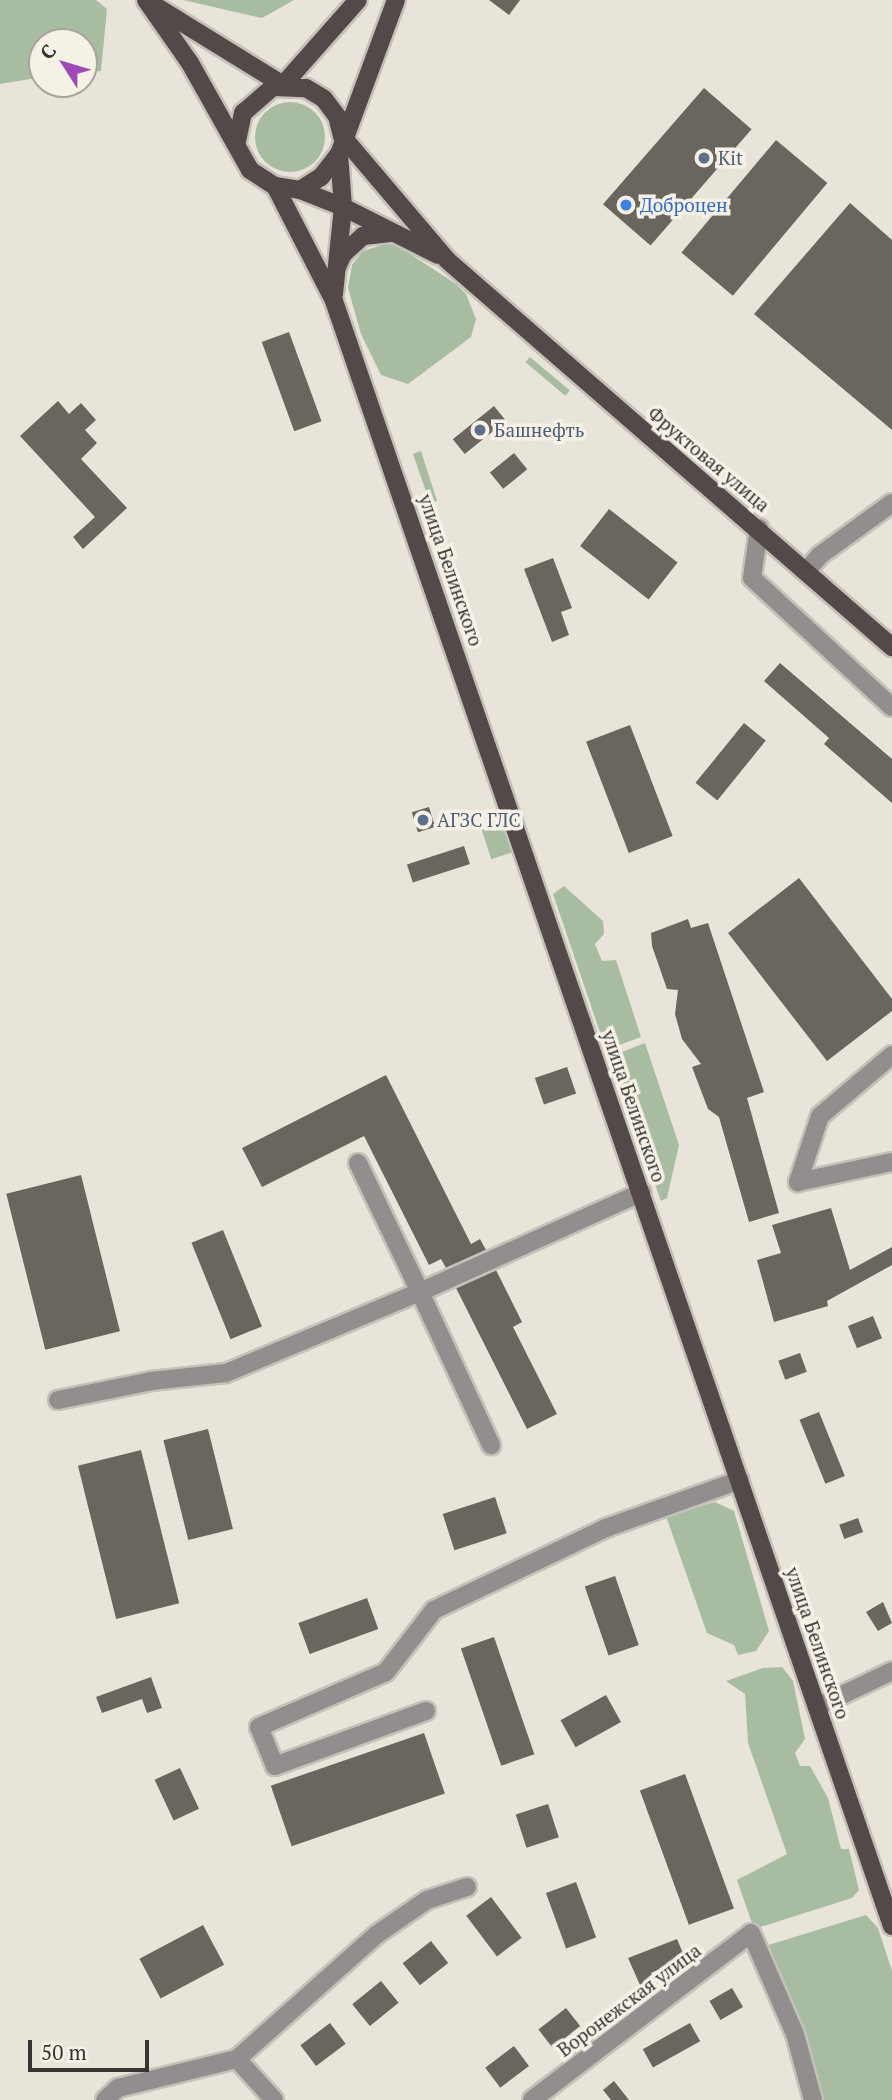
<!DOCTYPE html>
<meta charset="utf-8">
<style>
body{margin:0}
#map{position:relative;width:892px;height:2100px;overflow:hidden;background:#e8e4da;font-family:"PT Serif",serif}
div>[style]{position:absolute}
.green>*{inset:0;background:#a8bca2;transform-origin:0 0}
.round{border-radius:50%}
.building>*{inset:0;background:#6a665e;transform-origin:0 0}
.roads{filter:drop-shadow(2px 0 #c4c1b8) drop-shadow(-2px 0 #c4c1b8) drop-shadow(0 2px #c4c1b8) drop-shadow(0 -2px #c4c1b8)}
.minor>*{height:18px;margin:-9px;padding:0 9px;transform-origin:9px;border-radius:9px;background:#938e8e}
.major>*{height:18px;margin:-9px;padding:0 9px;transform-origin:9px;border-radius:9px;background:#524948}
.dots>*{width:19px;height:19px;translate:-50% -50%;box-sizing:border-box;border:4px solid #f6f1e7;border-radius:50%}
span{translate:-50% -50%;white-space:nowrap;text-align:center;line-height:1.15;-webkit-text-stroke:7px #f6f1e7;paint-order:stroke}
.service-label{font-size:19px;color:#4e5e75}
.left{translate:0 -50%;text-align:left}
.shop-label{font-size:19px;color:#366cbe}
.street-label{font-size:19px;color:#363430}
.north{position:absolute;left:28px;top:28px;width:70px;height:70px;box-sizing:border-box;background:#f6f1e7;border:2px solid #a9a59e;border-radius:50%;rotate:307deg;font-size:19px;font-weight:700;line-height:28px;text-align:center;color:#363430}
.north::after{content:'';display:block;margin:auto;width:24px;height:32px;background:#9e49b6;clip-path:polygon(50% 0,100% 100%,50% 72%,0 100%)}
.scale{position:absolute;left:28px;top:2040px;width:121px;height:32px;box-sizing:border-box;border:4px solid #363430;border-top:0;padding-left:9px;font-size:21px;line-height:24px;white-space:nowrap;color:#363430;-webkit-text-stroke:5px #f6f1e7;paint-order:stroke}
</style>
<div id="map">
<div class="green">
<div style="clip-path:polygon(0 0,96px 0,107px 9px,101px 71px,84px 73px,84px 42px,42px 42px,42px 77px,0 84px)"></div>
<div style="clip-path:polygon(183px 0,294px 0,262px 18px)"></div>
<div class="round" style="left:255px;top:102px;width:70px;height:70px"></div>
<div style="clip-path:polygon(392px 242px,456px 284px,466px 294px,476px 319px,471px 337px,408px 384px,381px 375px,361px 334px,348px 288px,352px 265px,363px 251px)"></div>
<div style="left:530px;top:357px;width:52px;height:7px;rotate:40deg"></div>
<div style="clip-path:polygon(421px 451px,437px 501px,430px 503px,413px 454px)"></div>
<div style="left:502px;top:821px;width:33px;height:22px;rotate:72deg"></div>
<div style="clip-path:polygon(564px 886px,603px 921px,604px 934px,595px 944px,602px 961px,616px 960px,641px 1037px,606px 1050px,553px 894px)"></div>
<div style="clip-path:polygon(645px 1043px,679px 1145px,667px 1198px,661px 1201px,609px 1057px)"></div>
<div style="clip-path:polygon(715px 1502px,734px 1511px,769px 1631px,756px 1651px,738px 1655px,734px 1645px,707px 1633px,666px 1516px)"></div>
<div style="clip-path:polygon(782px 1667px,793px 1681px,805px 1739px,795px 1753px,800px 1766px,810px 1766px,828px 1798px,841px 1849px,849px 1849px,859px 1890px,852px 1898px,754px 1929px,737px 1880px,787px 1854px,748px 1743px,745px 1694px,726px 1681px,763px 1668px)"></div>
<div style="clip-path:polygon(866px 1915px,878px 1928px,892px 1971px,892px 2100px,819px 2100px,762px 1947px)"></div>
</div>
<div class="building">
<div style="clip-path:polygon(489px 0,520px 0,509px 15px)"></div>
<div style="left:704px;top:88px;width:63px;height:154px;rotate:41deg"></div>
<div style="left:776px;top:140px;width:67px;height:147px;rotate:40deg"></div>
<div style="clip-path:polygon(850px 203px,892px 240px,892px 430px,754px 314px)"></div>
<div style="left:289px;top:332px;width:95px;height:29px;rotate:70deg"></div>
<div style="clip-path:polygon(58px 401px,69px 414px,81px 403px,96px 420px,85px 430px,97px 443px,81px 459px,127px 508px,83px 549px,73px 537px,95px 517px,20px 436px)"></div>
<div style="left:494px;top:406px;width:19px;height:53px;rotate:51deg"></div>
<div style="left:514px;top:453px;width:21px;height:31px;rotate:51deg"></div>
<div style="left:609px;top:509px;width:87px;height:47px;rotate:38deg"></div>
<div style="clip-path:polygon(553px 558px,572px 608px,561px 612px,569px 635px,552px 642px,524px 569px)"></div>
<div style="clip-path:polygon(780px 663px,892px 759px,892px 803px,824px 744px,829px 738px,764px 681px)"></div>
<div style="left:744px;top:723px;width:28px;height:77px;rotate:39deg"></div>
<div style="left:630px;top:725px;width:119px;height:47px;rotate:69deg"></div>
<div style="left:429px;top:807px;width:21px;height:18px;rotate:73deg"></div>
<div style="left:464px;top:846px;width:19px;height:60px;rotate:72deg"></div>
<div style="clip-path:polygon(799px 878px,892px 999px,892px 1011px,827px 1061px,728px 933px)"></div>
<div style="clip-path:polygon(688px 919px,691px 928px,708px 923px,764px 1092px,747px 1098px,779px 1213px,749px 1222px,719px 1117px,708px 1109px,692px 1067px,701px 1064px,682px 1039px,675px 1014px,678px 990px,667px 989px,652px 946px,651px 933px)"></div>
<div style="left:567px;top:1067px;width:28px;height:34px;rotate:71deg"></div>
<div style="clip-path:polygon(386px 1075px,471px 1244px,480px 1239px,486px 1250px,446px 1268px,441px 1259px,429px 1265px,364px 1136px,262px 1187px,242px 1148px)"></div>
<div style="left:81px;top:1175px;width:161px;height:77px;rotate:76deg"></div>
<div style="clip-path:polygon(831px 1208px,850px 1270px,892px 1247px,892px 1265px,827px 1301px,828px 1306px,774px 1322px,757px 1260px,781px 1253px,772px 1225px)"></div>
<div style="left:223px;top:1230px;width:104px;height:34px;rotate:68deg"></div>
<div style="clip-path:polygon(496px 1270px,522px 1322px,513px 1327px,557px 1414px,527px 1429px,456px 1288px)"></div>
<div style="left:873px;top:1316px;width:24px;height:27px;rotate:68deg"></div>
<div style="left:800px;top:1353px;width:20px;height:23px;rotate:70deg"></div>
<div style="left:819px;top:1412px;width:69px;height:21px;rotate:68deg"></div>
<div style="left:208px;top:1429px;width:103px;height:46px;rotate:76deg"></div>
<div style="left:141px;top:1450px;width:158px;height:65px;rotate:76deg"></div>
<div style="left:495px;top:1497px;width:38px;height:55px;rotate:72deg"></div>
<div style="left:858px;top:1518px;width:15px;height:20px;rotate:70deg"></div>
<div style="left:615px;top:1576px;width:73px;height:32px;rotate:71deg"></div>
<div style="left:367px;top:1598px;width:33px;height:73px;rotate:70deg"></div>
<div style="clip-path:polygon(883px 1602px,892px 1623px,878px 1631px,866px 1612px)"></div>
<div style="left:494px;top:1637px;width:124px;height:35px;rotate:71deg"></div>
<div style="clip-path:polygon(151px 1677px,162px 1708px,147px 1713px,142px 1699px,102px 1713px,96px 1697px)"></div>
<div style="left:606px;top:1695px;width:31px;height:52px;rotate:61deg"></div>
<div style="left:424px;top:1733px;width:64px;height:162px;rotate:71deg"></div>
<div style="left:180px;top:1768px;width:45px;height:28px;rotate:65deg"></div>
<div style="left:685px;top:1774px;width:143px;height:48px;rotate:70deg"></div>
<div style="left:548px;top:1804px;width:35px;height:34px;rotate:72deg"></div>
<div style="left:576px;top:1882px;width:59px;height:32px;rotate:70deg"></div>
<div style="left:491px;top:1897px;width:51px;height:31px;rotate:53deg"></div>
<div style="left:203px;top:1925px;width:45px;height:72px;rotate:62deg"></div>
<div style="clip-path:polygon(677px 1939px,685px 1958px,651px 1973px,654px 1979px,640px 1985px,628px 1958px)"></div>
<div style="left:431px;top:1941px;width:28px;height:36px;rotate:52deg"></div>
<div style="left:381px;top:1981px;width:28px;height:37px;rotate:51deg"></div>
<div style="left:732px;top:1988px;width:22px;height:26px;rotate:60deg"></div>
<div style="left:566px;top:2008px;width:23px;height:35px;rotate:52deg"></div>
<div style="left:330px;top:2023px;width:26px;height:37px;rotate:53deg"></div>
<div style="left:690px;top:2023px;width:21px;height:54px;rotate:61deg"></div>
<div style="left:514px;top:2046px;width:25px;height:36px;rotate:53deg"></div>
<div style="clip-path:polygon(614px 2081px,629px 2100px,611px 2100px,603px 2090px)"></div>
</div>
<div class="roads">
<div class="minor">
<div style="left:759px;top:528px;width:50px;rotate:98deg"></div>
<div style="left:752px;top:578px;width:190px;rotate:42.7deg"></div>
<div style="left:807px;top:571px;width:19px;rotate:-51deg"></div>
<div style="left:819px;top:556px;width:90px;rotate:-36deg"></div>
<div style="left:892px;top:1055px;width:94px;rotate:139.7deg"></div>
<div style="left:820px;top:1116px;width:70px;rotate:108.4deg"></div>
<div style="left:798px;top:1182px;width:96px;rotate:-12deg"></div>
<div style="left:358px;top:1163px;width:143px;rotate:64.3deg"></div>
<div style="left:420px;top:1292px;width:243px;rotate:-24.2deg"></div>
<div style="left:58px;top:1400px;width:95px;rotate:-11.5deg"></div>
<div style="left:151px;top:1381px;width:75px;rotate:-6.1deg"></div>
<div style="left:226px;top:1373px;width:210px;rotate:-22.7deg"></div>
<div style="left:420px;top:1292px;width:169px;rotate:65.1deg"></div>
<div style="left:817px;top:1707px;width:83px;rotate:-25.6deg"></div>
<div style="left:426px;top:1711px;width:161px;rotate:160deg"></div>
<div style="left:275px;top:1766px;width:42px;rotate:-112.3deg"></div>
<div style="left:259px;top:1727px;width:138px;rotate:-23.4deg"></div>
<div style="left:386px;top:1672px;width:78px;rotate:-52.3deg"></div>
<div style="left:434px;top:1610px;width:191px;rotate:-25.5deg"></div>
<div style="left:606px;top:1528px;width:142px;rotate:-19.7deg"></div>
<div style="left:237px;top:2059px;width:55px;rotate:47.9deg"></div>
<div style="left:105px;top:2100px;width:18px;rotate:-43deg"></div>
<div style="left:118px;top:2088px;width:122px;rotate:-13.7deg"></div>
<div style="left:237px;top:2059px;width:186px;rotate:-41.7deg"></div>
<div style="left:376px;top:1935px;width:62px;rotate:-34.5deg"></div>
<div style="left:427px;top:1900px;width:42px;rotate:-18deg"></div>
<div style="left:532px;top:2100px;width:275px;rotate:-37.3deg"></div>
<div style="left:751px;top:1933px;width:110px;rotate:66.5deg"></div>
<div style="left:795px;top:2034px;width:68px;rotate:74.7deg"></div>
</div>
<div class="major">
<div style="left:146px;top:0;width:77px;rotate:55.1deg"></div>
<div style="left:190px;top:63px;width:123px;rotate:60.7deg"></div>
<div style="left:250px;top:170px;width:30px;rotate:33deg"></div>
<div style="left:275px;top:186px;width:25px;rotate:9deg"></div>
<div style="left:300px;top:190px;width:46px;rotate:21.6deg"></div>
<div style="left:343px;top:207px;width:106px;rotate:26.8deg"></div>
<div style="left:152px;top:4px;width:154px;rotate:31.7deg"></div>
<div style="left:283px;top:85px;width:113px;rotate:-48.6deg"></div>
<div style="left:237px;top:141px;width:29px;rotate:-78deg"></div>
<div style="left:243px;top:113px;width:40px;rotate:-41deg"></div>
<div style="left:273px;top:87px;width:33px;rotate:2deg"></div>
<div style="left:306px;top:88px;width:21px;rotate:31deg"></div>
<div style="left:324px;top:99px;width:21px;rotate:53deg"></div>
<div style="left:337px;top:116px;width:21px;rotate:76deg"></div>
<div style="left:342px;top:136px;width:162px;rotate:49.7deg"></div>
<div style="left:447px;top:260px;width:590px;rotate:41.01deg"></div>
<div style="left:275px;top:186px;width:129px;rotate:62.8deg"></div>
<div style="left:334px;top:301px;width:1718px;rotate:71.05deg"></div>
<div style="left:300px;top:190px;width:25px;rotate:-32deg"></div>
<div style="left:321px;top:177px;width:29px;rotate:-52deg"></div>
<div style="left:339px;top:154px;width:164px;rotate:-69.7deg"></div>
<div style="left:338px;top:265px;width:12px;rotate:-66deg"></div>
<div style="left:343px;top:254px;width:27px;rotate:-42deg"></div>
<div style="left:363px;top:236px;width:30px;rotate:-6deg"></div>
<div style="left:334px;top:294px;width:87px;rotate:-84.1deg"></div>
<div style="left:343px;top:207px;width:53px;rotate:-94.3deg"></div>
</div>
</div>
<div class="dots">
<div style="left:704px;top:158px;background:#5c6f8a"></div>
<div style="left:626px;top:205px;background:#3f7fe0"></div>
<div style="left:480px;top:430px;background:#5c6f8a"></div>
<div style="left:423px;top:820px;background:#5c6f8a"></div>
</div>
<div class="service-label">
<span class="left" style="left:718px;top:158px">Kit</span>
<span class="left" style="left:494px;top:430px">Башнефть</span>
<span class="left" style="left:437px;top:820px">АГЗС ГЛС</span>
</div>
<div class="shop-label">
<span class="left" style="left:640px;top:205px">Доброцен</span>
</div>
<div class="street-label">
<span style="left:709px;top:459px;rotate:40deg">Фруктовая улица</span>
<span style="left:451px;top:570px;rotate:71deg">улица Белинского</span>
<span style="left:634px;top:1106px;rotate:71deg">улица Белинского</span>
<span style="left:818px;top:1643px;rotate:71deg">улица Белинского</span>
<span style="left:629px;top:2000px;rotate:-37deg">Воронежская улица</span>
</div>
<div class="north">С</div>
<div class="scale">50 m</div>
</div>
